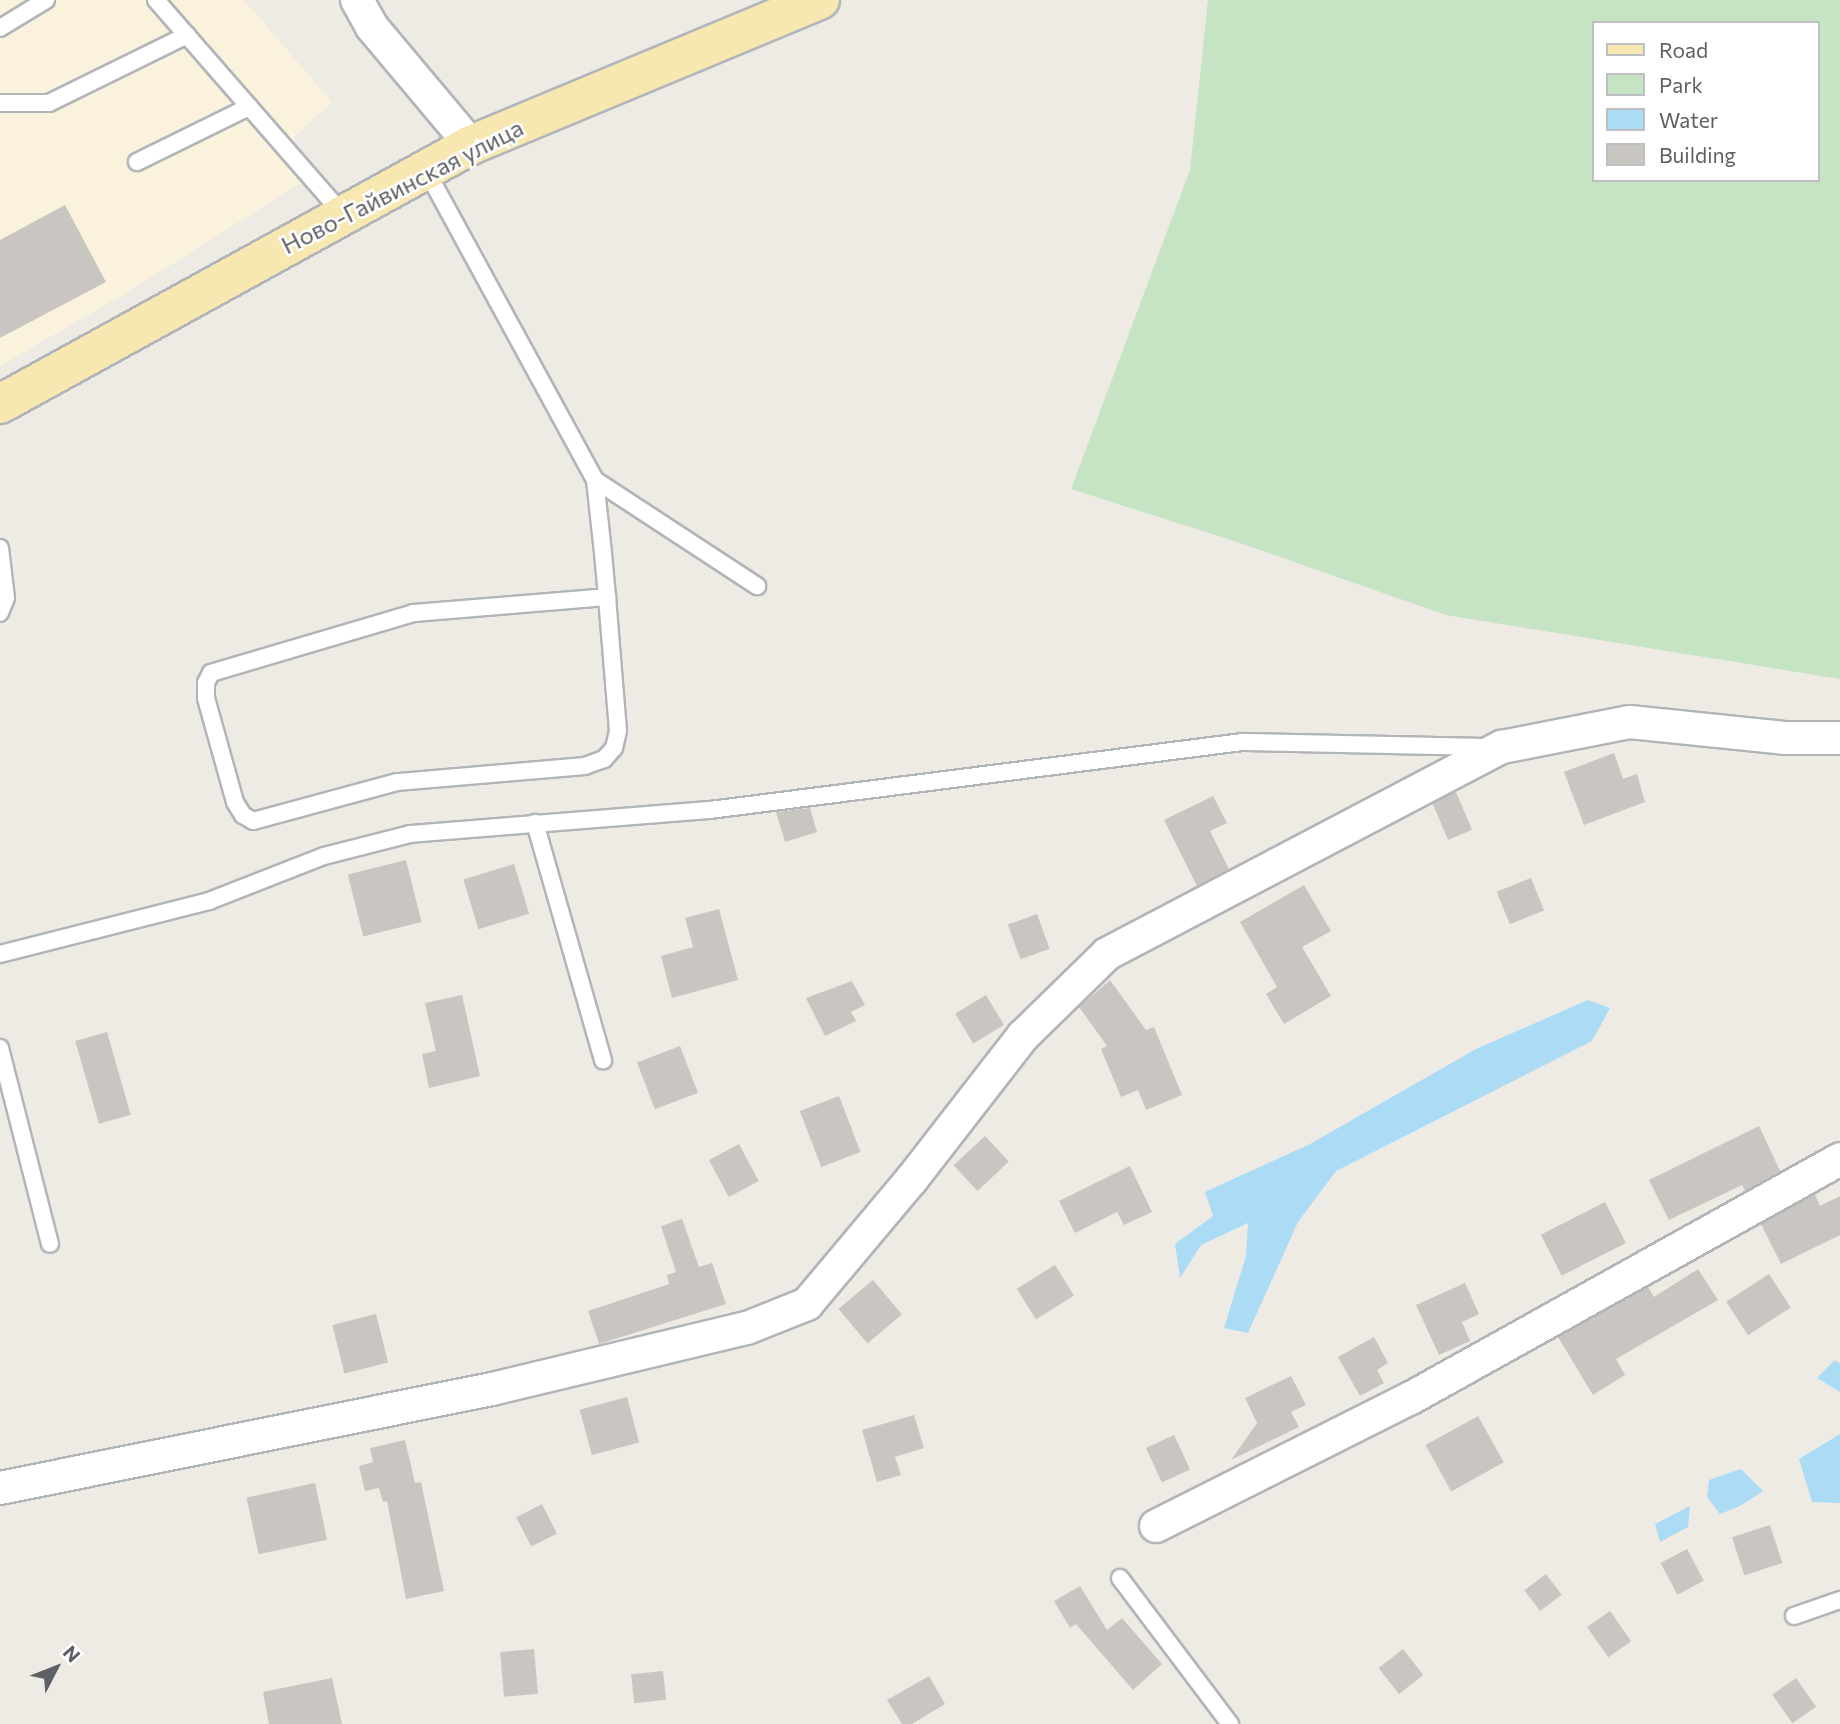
<!DOCTYPE html>
<meta charset="utf-8">
<style>
body{margin:0}
#map{position:relative;width:1840px;height:1724px;overflow:hidden;background:#eeebe5;font-family:Commissioner,sans-serif}
div>[style]{position:absolute}
.commercial>*{inset:0;background:#faf2dd}
.green>*{inset:0;background:#c6e3c4}
.water>*{inset:0;background:#acdbf6}
.building>*{inset:0;background:#c9c6c2;transform-origin:0 0}
.roads{filter:drop-shadow(2px 0 #b2b5b8) drop-shadow(-2px 0 #b2b5b8) drop-shadow(0 2px #b2b5b8) drop-shadow(0 -2px #b2b5b8)}
.lane>*{height:16px;margin:-8px;padding:0 8px;transform-origin:8px;border-radius:8px;background:#fff}
.street>*{height:32px;margin:-16px;padding:0 16px;transform-origin:16px;border-radius:16px;background:#fff}
.primary>*{height:38px;margin:-19px;padding:0 19px;transform-origin:19px;border-radius:19px;background:#f7e7b1}
span{translate:-50% -50%;white-space:nowrap;text-align:center;line-height:1.15;-webkit-text-stroke:5px #fff;paint-order:stroke}
.street-label{font-size:24px;color:#5d6064}
.legend{position:absolute;left:1592px;top:21px;width:228px;height:161px;box-sizing:border-box;background:#fff;border:2px solid #bebfc1;margin:0;padding:9px 12px;list-style:none;font-size:21px;color:#5d6064}
.legend li{display:flex;align-items:center;gap:14px;height:35px}
.legend b{width:35px;border:2px solid #bebfc1}
.north{position:absolute;left:21px;top:1633px;width:70px;height:70px;-webkit-text-stroke:5px #fff;paint-order:stroke;rotate:48deg;font-size:19px;font-weight:700;line-height:28px;text-align:center;color:#5d6064}
.north::after{content:'';display:block;margin:auto;width:24px;height:32px;background:#5d6064;clip-path:polygon(50% 0,100% 100%,50% 72%,0 100%)}
</style>
<div id="map">
<div class="commercial">
<div style="clip-path:polygon(0 0,244px 0,332px 102px,282px 148px,304px 181px,126px 293px,0 366px)"></div>
</div>
<div class="green">
<div style="clip-path:polygon(evenodd,1208px 0,1840px 0,1840px 679px,1446px 615px,1237px 542px,1071px 489px,1190px 170px,1208px 0,1593px 23px,1817px 23px,1817px 180px,1593px 180px,1593px 23px)"></div>
</div>
<div class="water">
<div style="clip-path:polygon(1588px 1000px,1610px 1008px,1592px 1041px,1336px 1171px,1298px 1222px,1248px 1333px,1224px 1328px,1246px 1256px,1248px 1223px,1201px 1245px,1180px 1278px,1175px 1244px,1213px 1216px,1205px 1192px,1310px 1144px,1476px 1049px)"></div>
<div style="clip-path:polygon(1835px 1360px,1840px 1364px,1840px 1392px,1817px 1378px)"></div>
<div style="clip-path:polygon(1840px 1434px,1840px 1503px,1812px 1502px,1799px 1459px)"></div>
<div style="clip-path:polygon(1741px 1469px,1763px 1491px,1740px 1506px,1720px 1514px,1707px 1497px,1709px 1480px)"></div>
<div style="clip-path:polygon(1690px 1506px,1688px 1527px,1660px 1542px,1655px 1524px)"></div>
</div>
<div class="building">
<div style="clip-path:polygon(65px 205px,106px 282px,0 338px,0 240px)"></div>
<div style="clip-path:polygon(1614px 753px,1623px 779px,1637px 774px,1645px 802px,1584px 825px,1564px 772px)"></div>
<div style="left:1456px;top:792px;width:41px;height:26px;rotate:67deg"></div>
<div style="clip-path:polygon(1213px 796px,1227px 823px,1210px 831px,1229px 869px,1197px 886px,1164px 820px)"></div>
<div style="clip-path:polygon(810px 808px,817px 832px,785px 842px,776px 812px)"></div>
<div style="left:406px;top:860px;width:64px;height:60px;rotate:76deg"></div>
<div style="left:514px;top:864px;width:52px;height:53px;rotate:73deg"></div>
<div style="left:1531px;top:878px;width:35px;height:37px;rotate:68deg"></div>
<div style="clip-path:polygon(1304px 885px,1331px 931px,1302px 947px,1331px 996px,1284px 1024px,1266px 994px,1277px 987px,1240px 922px)"></div>
<div style="clip-path:polygon(719px 909px,738px 980px,672px 998px,661px 956px,693px 947px,685px 918px)"></div>
<div style="left:1037px;top:914px;width:37px;height:31px;rotate:70deg"></div>
<div style="clip-path:polygon(1110px 980px,1146px 1030px,1154px 1027px,1182px 1095px,1146px 1110px,1138px 1090px,1121px 1097px,1101px 1049px,1107px 1046px,1079px 1007px)"></div>
<div style="clip-path:polygon(852px 981px,865px 1005px,851px 1012px,856px 1021px,825px 1036px,806px 998px)"></div>
<div style="clip-path:polygon(462px 995px,480px 1076px,429px 1088px,422px 1054px,436px 1051px,425px 1003px)"></div>
<div style="left:986px;top:995px;width:35px;height:36px;rotate:59deg"></div>
<div style="left:107px;top:1032px;width:86px;height:33px;rotate:74deg"></div>
<div style="left:680px;top:1046px;width:50px;height:46px;rotate:69deg"></div>
<div style="left:839px;top:1096px;width:60px;height:42px;rotate:69deg"></div>
<div style="clip-path:polygon(1759px 1126px,1780px 1171px,1745px 1191px,1742px 1185px,1669px 1220px,1649px 1180px)"></div>
<div style="left:985px;top:1136px;width:35px;height:43px;rotate:47deg"></div>
<div style="left:739px;top:1144px;width:42px;height:34px;rotate:62deg"></div>
<div style="clip-path:polygon(1130px 1166px,1152px 1212px,1124px 1225px,1117px 1212px,1075px 1233px,1059px 1201px)"></div>
<div style="clip-path:polygon(1815px 1194px,1820px 1206px,1840px 1196px,1840px 1235px,1781px 1264px,1761px 1224px)"></div>
<div style="left:1605px;top:1202px;width:46px;height:72px;rotate:63deg"></div>
<div style="clip-path:polygon(682px 1219px,699px 1267px,712px 1263px,726px 1304px,599px 1344px,588px 1311px,669px 1284px,667px 1275px,676px 1272px,661px 1226px)"></div>
<div style="left:1055px;top:1265px;width:36px;height:45px;rotate:58deg"></div>
<div style="clip-path:polygon(1698px 1269px,1718px 1300px,1616px 1359px,1625px 1375px,1593px 1395px,1558px 1337px,1648px 1287px,1654px 1297px)"></div>
<div style="left:1769px;top:1274px;width:40px;height:51px;rotate:57deg"></div>
<div style="left:873px;top:1280px;width:45px;height:45px;rotate:50deg"></div>
<div style="clip-path:polygon(1465px 1283px,1479px 1314px,1462px 1322px,1470px 1341px,1439px 1355px,1416px 1305px)"></div>
<div style="left:376px;top:1314px;width:50px;height:45px;rotate:76deg"></div>
<div style="clip-path:polygon(1374px 1337px,1388px 1363px,1377px 1370px,1384px 1383px,1360px 1396px,1338px 1357px)"></div>
<div style="clip-path:polygon(1291px 1376px,1306px 1405px,1291px 1412px,1299px 1427px,1231px 1460px,1257px 1423px,1245px 1398px)"></div>
<div style="left:627px;top:1397px;width:47px;height:49px;rotate:75deg"></div>
<div style="clip-path:polygon(914px 1415px,924px 1448px,895px 1457px,901px 1475px,877px 1482px,862px 1430px)"></div>
<div style="left:1478px;top:1416px;width:53px;height:60px;rotate:61deg"></div>
<div style="left:1174px;top:1435px;width:38px;height:31px;rotate:65deg"></div>
<div style="clip-path:polygon(405px 1440px,415px 1483px,421px 1482px,444px 1591px,406px 1599px,387px 1501px,383px 1502px,379px 1488px,365px 1491px,359px 1466px,373px 1462px,370px 1448px)"></div>
<div style="left:315px;top:1483px;width:58px;height:70px;rotate:78deg"></div>
<div style="left:542px;top:1504px;width:33px;height:29px;rotate:63deg"></div>
<div style="left:1770px;top:1525px;width:40px;height:40px;rotate:72deg"></div>
<div style="left:1687px;top:1549px;width:36px;height:30px;rotate:62deg"></div>
<div style="left:1546px;top:1574px;width:26px;height:27px;rotate:53deg"></div>
<div style="clip-path:polygon(1080px 1586px,1107px 1630px,1122px 1618px,1162px 1664px,1133px 1690px,1076px 1624px,1070px 1628px,1054px 1601px)"></div>
<div style="left:1610px;top:1611px;width:37px;height:28px;rotate:55deg"></div>
<div style="left:534px;top:1649px;width:45px;height:34px;rotate:85deg"></div>
<div style="left:1403px;top:1649px;width:33px;height:31px;rotate:52deg"></div>
<div style="left:663px;top:1671px;width:29px;height:32px;rotate:84deg"></div>
<div style="clip-path:polygon(929px 1676px,945px 1704px,912px 1724px,902px 1724px,887px 1700px)"></div>
<div style="clip-path:polygon(332px 1678px,342px 1724px,269px 1724px,263px 1692px)"></div>
<div style="left:1796px;top:1678px;width:35px;height:29px;rotate:55deg"></div>
</div>
<div class="roads">
<div class="lane">
<div style="left:156px;top:0;width:284px;rotate:48.9deg"></div>
<div style="left:0;top:28px;width:54px;rotate:-31.3deg"></div>
<div style="left:0;top:103px;width:49px"></div>
<div style="left:49px;top:103px;width:154px;rotate:-26.2deg"></div>
<div style="left:137px;top:162px;width:125px;rotate:-26.2deg"></div>
<div style="left:426px;top:170px;width:353px;rotate:61.4deg"></div>
<div style="left:595px;top:480px;width:194px;rotate:33.2deg"></div>
<div style="left:595px;top:480px;width:73px;rotate:83.7deg"></div>
<div style="left:603px;top:553px;width:44px;rotate:84.8deg"></div>
<div style="left:607px;top:597px;width:134px;rotate:85.3deg"></div>
<div style="left:618px;top:731px;width:17px;rotate:103deg"></div>
<div style="left:614px;top:748px;width:15px;rotate:132deg"></div>
<div style="left:604px;top:759px;width:20px;rotate:160deg"></div>
<div style="left:585px;top:766px;width:189px;rotate:175.1deg"></div>
<div style="left:397px;top:782px;width:149px;rotate:164.8deg"></div>
<div style="left:253px;top:821px;width:12px;rotate:-149deg"></div>
<div style="left:243px;top:815px;width:15px;rotate:-122deg"></div>
<div style="left:235px;top:802px;width:108px;rotate:-105.6deg"></div>
<div style="left:206px;top:698px;width:15px;rotate:-90deg"></div>
<div style="left:206px;top:683px;width:11px;rotate:-63deg"></div>
<div style="left:211px;top:673px;width:211px;rotate:-16.5deg"></div>
<div style="left:413px;top:613px;width:195px;rotate:-4.7deg"></div>
<div style="left:0;top:548px;width:50px;rotate:83.2deg"></div>
<div style="left:6px;top:598px;width:16px;rotate:112deg"></div>
<div style="left:535px;top:823px;width:247px;rotate:74deg"></div>
<div style="left:0;top:954px;width:216px;rotate:-14.2deg"></div>
<div style="left:209px;top:901px;width:123px;rotate:-21.4deg"></div>
<div style="left:324px;top:856px;width:89px;rotate:-14.3deg"></div>
<div style="left:410px;top:834px;width:301px;rotate:-4.6deg"></div>
<div style="left:710px;top:810px;width:536px;rotate:-7.28deg"></div>
<div style="left:1242px;top:742px;width:248px;rotate:1.2deg"></div>
<div style="left:0;top:1048px;width:202px;rotate:75.7deg"></div>
<div style="left:1120px;top:1578px;width:183px;rotate:53deg"></div>
<div style="left:1794px;top:1616px;width:49px;rotate:-19.2deg"></div>
</div>
<div class="street">
<div style="left:357px;top:0;width:31px;rotate:61deg"></div>
<div style="left:372px;top:27px;width:154px;rotate:50deg"></div>
<div style="left:0;top:1488px;width:502px;rotate:-11.38deg"></div>
<div style="left:492px;top:1389px;width:262px;rotate:-13.5deg"></div>
<div style="left:747px;top:1328px;width:65px;rotate:-21.8deg"></div>
<div style="left:807px;top:1304px;width:163px;rotate:-50deg"></div>
<div style="left:912px;top:1179px;width:181px;rotate:-52.2deg"></div>
<div style="left:1023px;top:1036px;width:117px;rotate:-44.3deg"></div>
<div style="left:1107px;top:954px;width:446px;rotate:-27.7deg"></div>
<div style="left:1502px;top:747px;width:130px;rotate:-11.1deg"></div>
<div style="left:1630px;top:722px;width:155px;rotate:5.9deg"></div>
<div style="left:1784px;top:738px;width:56px"></div>
<div style="left:1156px;top:1526px;width:285px;rotate:-26.7deg"></div>
<div style="left:1411px;top:1398px;width:491px;rotate:-29.1deg"></div>
</div>
<div class="primary">
<div style="left:0;top:404px;width:538px;rotate:-28.81deg"></div>
<div style="left:471px;top:145px;width:378px;rotate:-22.6deg"></div>
</div>
</div>
<div class="street-label">
<span style="left:402px;top:186px;rotate:-27deg">Ново-Гайвинская улица</span>
</div>
<ul class="legend">
<li><b style="height:9px;background:#f7e7b1"></b>Road</li>
<li><b style="height:19px;background:#c6e3c4"></b>Park</li>
<li><b style="height:19px;background:#acdbf6"></b>Water</li>
<li><b style="height:19px;background:#c9c6c2"></b>Building</li>
</ul>
<div class="north">N</div>
</div>
